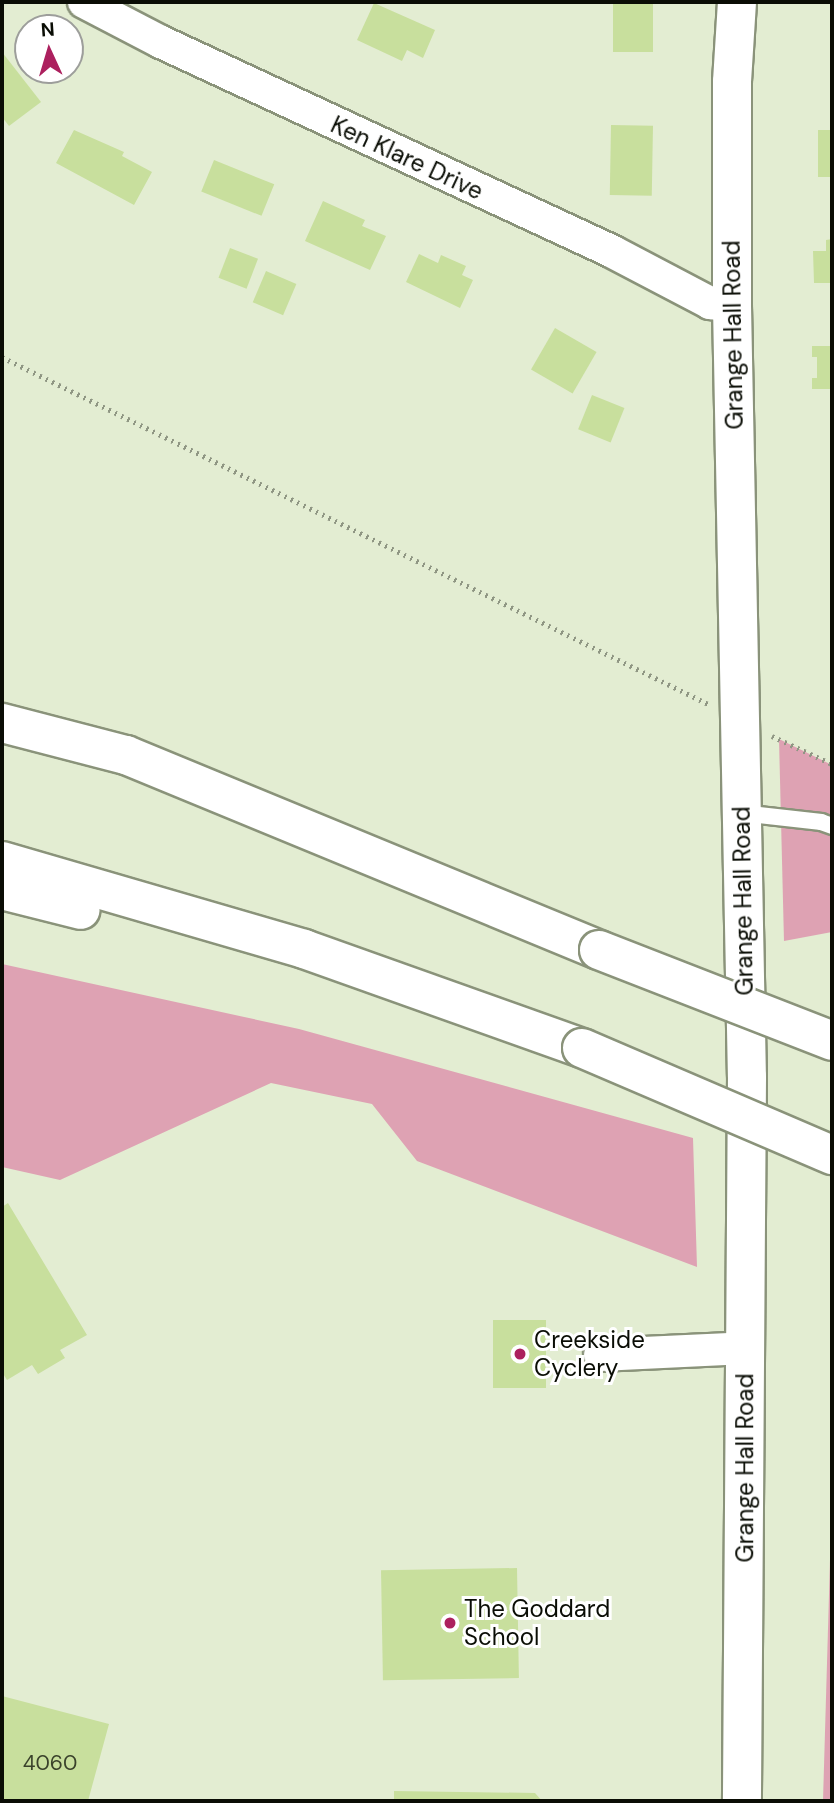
<!DOCTYPE html>
<style>
body{margin:0}
#map{position:relative;width:834px;height:1803px;overflow:hidden;background:#e3edd2;font-family:"DM Sans",sans-serif}
div>[style]{position:absolute}
.green>*{inset:0;background:#dea2b3}
.building>*{inset:0;background:#c8df9d;transform-origin:0 0}
.path>*{height:4.5px;margin-top:-2.25px;transform-origin:0;background:repeating-linear-gradient(90deg,#8f9683 0 2px,transparent 0 7px)}
.roads{filter:drop-shadow(2px 0 #8a937a) drop-shadow(-2px 0 #8a937a) drop-shadow(0 2px #8a937a) drop-shadow(0 -2px #8a937a)}
.lane>*{height:16px;margin:-8px;padding:0 8px;transform-origin:8px;border-radius:8px;background:#fff}
.street>*{height:32px;margin:-16px;padding:0 16px;transform-origin:16px;border-radius:16px;background:#fff}
.secondary>*{height:38px;margin:-19px;padding:0 19px;transform-origin:19px;border-radius:19px;background:#fff}
.highway>*{height:38px;margin:-19px;padding:0 19px;transform-origin:19px;border-radius:19px;background:#fff}
.bridges{filter:drop-shadow(2px 0 #8a937a) drop-shadow(-2px 0 #8a937a) drop-shadow(0 2px #8a937a) drop-shadow(0 -2px #8a937a)}
.highway-bridge>*{height:38px;margin:-19px;padding:0 19px;transform-origin:19px;border-radius:19px;background:#fff}
.dots>*{width:19px;height:19px;translate:-50% -50%;box-sizing:border-box;border:4px solid #fff;border-radius:50%}
span{translate:-50% -50%;white-space:nowrap;text-align:center;line-height:1.15;-webkit-text-stroke:6px #fff;paint-order:stroke}
.number-label{font-size:21px;color:#3a422b}
.number-label span{-webkit-text-stroke-width:0}
.street-label{font-size:24px;color:#0a0d05}
.poi-label{font-size:24px;color:#0a0d05}
.left{translate:0 -50%;text-align:left}
.frame{position:absolute;inset:0;border:4px solid #0a0d05;pointer-events:none}
.north{position:absolute;left:14px;top:14px;width:70px;height:70px;box-sizing:border-box;background:#fff;border:2px solid #9d9e9b;border-radius:50%;rotate:356deg;font-size:19px;font-weight:700;line-height:28px;text-align:center;color:#0a0d05}
.north::after{content:'';display:block;margin:auto;width:24px;height:32px;background:#ac205e;clip-path:polygon(50% 0,100% 100%,50% 72%,0 100%)}
</style>
<div id="map">
<div class="green">
<div style="clip-path:polygon(779px 739px,832px 765px,832px 932px,784px 941px)"></div>
<div style="clip-path:polygon(2px 964px,299px 1029px,693px 1138px,697px 1267px,417px 1161px,372px 1104px,271px 1083px,60px 1180px,2px 1167px)"></div>
<div style="clip-path:polygon(832px 1491px,832px 1801px,823px 1801px)"></div>
</div>
<div class="building">
<div style="left:613px;top:2px;width:40px;height:50px"></div>
<div style="clip-path:polygon(374px 3px,435px 30px,423px 58px,407px 50px,402px 61px,357px 40px)"></div>
<div style="clip-path:polygon(2px 52px,41px 102px,9px 126px,2px 117px)"></div>
<div style="left:611px;top:125px;width:42px;height:70px;rotate:1deg"></div>
<div style="clip-path:polygon(74px 130px,124px 152px,122px 156px,152px 172px,134px 205px,56px 163px)"></div>
<div style="left:818px;top:130px;width:14px;height:47px"></div>
<div style="left:214px;top:160px;width:65px;height:34px;rotate:22deg"></div>
<div style="clip-path:polygon(323px 201px,365px 220px,362px 226px,386px 236px,370px 270px,305px 241px)"></div>
<div style="clip-path:polygon(832px 239px,832px 283px,814px 283px,813px 251px,826px 251px,826px 240px)"></div>
<div style="left:230px;top:248px;width:30px;height:32px;rotate:21deg"></div>
<div style="clip-path:polygon(419px 254px,438px 263px,441px 255px,466px 266px,462px 275px,473px 280px,460px 308px,406px 282px)"></div>
<div style="left:266px;top:271px;width:33px;height:34px;rotate:23deg"></div>
<div style="left:555px;top:328px;width:48px;height:48px;rotate:30deg"></div>
<div style="clip-path:polygon(812px 346px,832px 346px,832px 389px,812px 389px,812px 378px,817px 378px,817px 357px,812px 357px)"></div>
<div style="left:592px;top:395px;width:35px;height:37px;rotate:22deg"></div>
<div style="clip-path:polygon(8px 1203px,87px 1335px,60px 1350px,65px 1358px,38px 1374px,32px 1365px,7px 1380px,2px 1372px,2px 1207px)"></div>
<div style="left:493px;top:1320px;width:53px;height:68px"></div>
<div style="left:517px;top:1568px;width:110px;height:136px;rotate:89deg"></div>
<div style="clip-path:polygon(2px 1696px,109px 1724px,88px 1801px,2px 1801px)"></div>
<div style="clip-path:polygon(394px 1791px,535px 1793px,542px 1801px,394px 1801px)"></div>
</div>
<div class="path">
<div style="left:2px;top:357px;width:787px;rotate:26.17deg"></div>
<div style="left:772px;top:736px;width:66px;rotate:25deg"></div>
</div>
<div class="roads">
<div class="lane">
<div style="left:741px;top:813px;width:81px;rotate:6.4deg"></div>
<div style="left:821px;top:822px;width:12px;rotate:20deg"></div>
</div>
<div class="street">
<div style="left:84px;top:2px;width:87px;rotate:27.5deg"></div>
<div style="left:161px;top:42px;width:498px;rotate:24.9deg"></div>
<div style="left:613px;top:252px;width:110px;rotate:27.7deg"></div>
<div style="left:710px;top:303px;width:22px;rotate:8deg"></div>
<div style="left:600px;top:1355px;width:146px;rotate:-2.7deg"></div>
</div>
<div class="secondary">
<div style="left:737px;top:2px;width:80px;rotate:93.6deg"></div>
<div style="left:732px;top:82px;width:224px;rotate:90deg"></div>
<div style="left:732px;top:306px;width:771px;rotate:88.89deg"></div>
<div style="left:747px;top:1077px;width:724px;rotate:90.4deg"></div>
</div>
<div class="highway">
<div style="left:2px;top:723px;width:128px;rotate:14.5deg"></div>
<div style="left:126px;top:755px;width:512px;rotate:22.4deg"></div>
<div style="left:2px;top:861px;width:315px;rotate:16.2deg"></div>
<div style="left:304px;top:949px;width:295px;rotate:19.6deg"></div>
<div style="left:2px;top:890px;width:81px;rotate:14.2deg"></div>
</div>
</div>
<div class="bridges">
<div class="highway-bridge">
<div style="left:599px;top:950px;width:250px;rotate:21.3deg"></div>
<div style="left:582px;top:1048px;width:272px;rotate:23.2deg"></div>
</div>
</div>
<div class="dots">
<div style="left:520px;top:1354px;background:#ac205e"></div>
<div style="left:450px;top:1623px;background:#ac205e"></div>
</div>
<div class="number-label">
<span style="left:50px;top:1763px">4060</span>
</div>
<div class="street-label">
<span style="left:407px;top:158px;rotate:25deg">Ken Klare Drive</span>
<span style="left:733px;top:335px;rotate:-91deg">Grange Hall Road</span>
<span style="left:743px;top:901px;rotate:-91deg">Grange Hall Road</span>
<span style="left:745px;top:1468px;rotate:-90deg">Grange Hall Road</span>
</div>
<div class="poi-label">
<span class="left" style="left:534px;top:1354px">Creekside<br>Cyclery</span>
<span class="left" style="left:464px;top:1623px">The Goddard<br>School</span>
</div>
<div class="frame"></div>
<div class="north">N</div>
</div>
